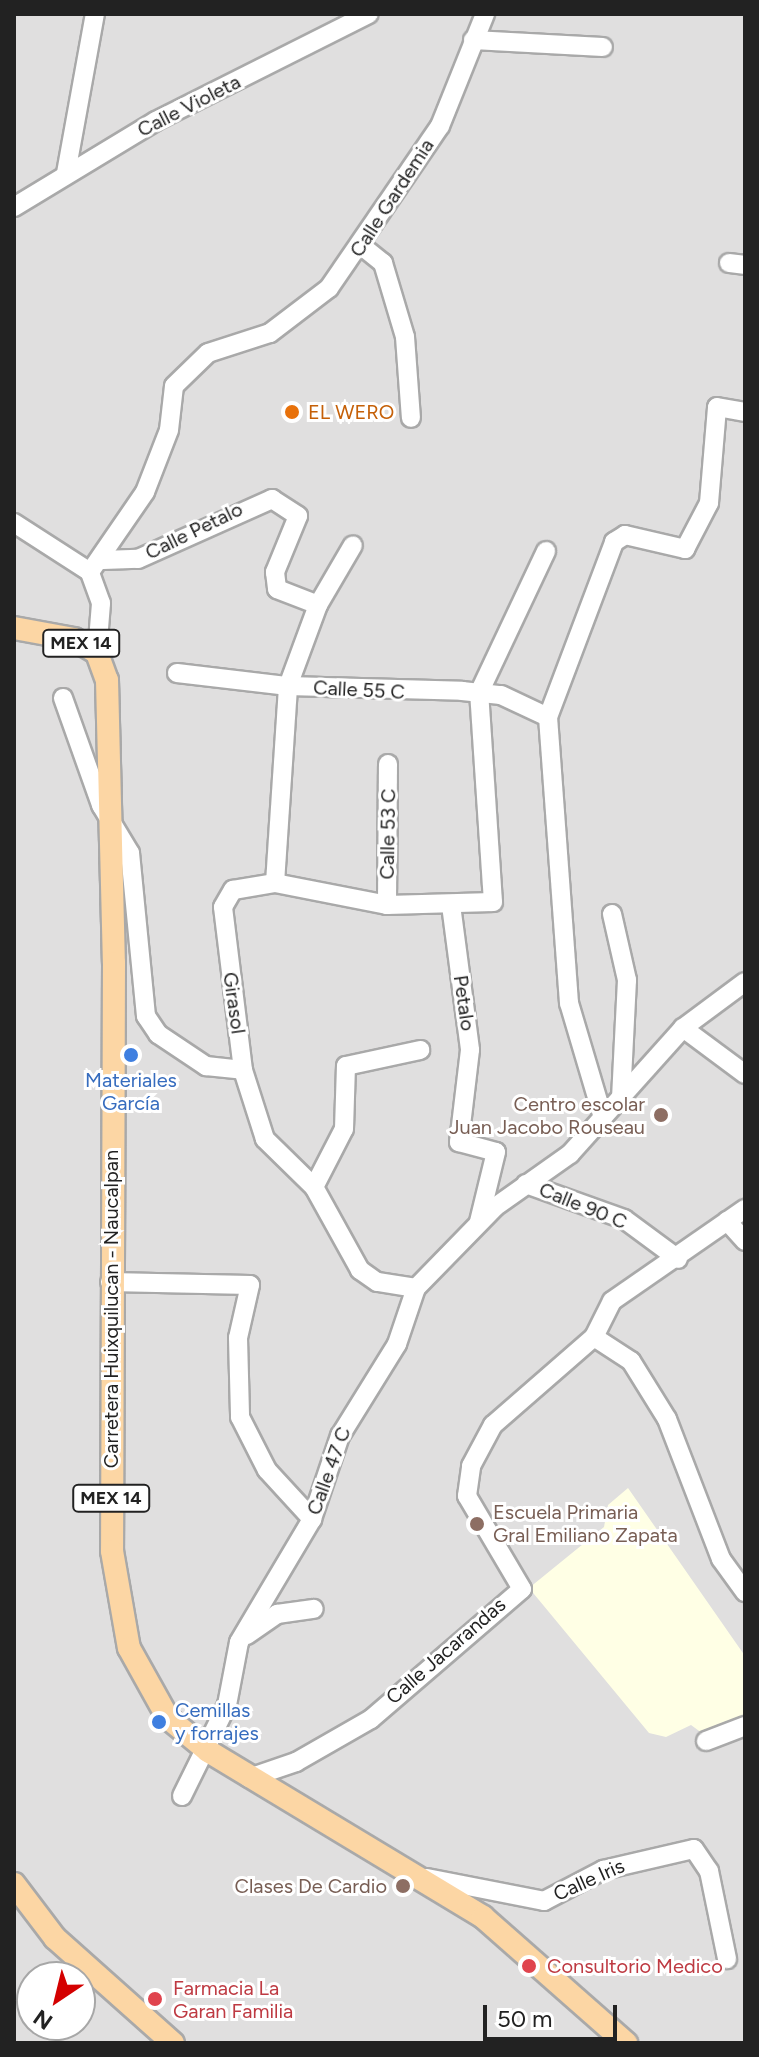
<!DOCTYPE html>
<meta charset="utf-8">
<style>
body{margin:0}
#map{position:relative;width:759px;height:2057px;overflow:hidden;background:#f2efe9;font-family:Figtree,sans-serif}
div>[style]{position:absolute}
.residential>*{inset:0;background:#e0dfdf}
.education>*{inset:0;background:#ffffe5}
.roads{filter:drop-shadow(2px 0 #a9a9a9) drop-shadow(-2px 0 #a9a9a9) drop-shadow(0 2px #a9a9a9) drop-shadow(0 -2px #a9a9a9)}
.minor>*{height:18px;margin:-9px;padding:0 9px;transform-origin:9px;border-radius:9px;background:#fff}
.major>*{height:22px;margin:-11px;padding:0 11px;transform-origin:11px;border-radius:11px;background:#fcd6a4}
.dots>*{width:22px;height:22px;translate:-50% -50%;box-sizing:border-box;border:4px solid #fff;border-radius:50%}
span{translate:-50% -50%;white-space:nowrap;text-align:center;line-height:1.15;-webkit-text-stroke:6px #fff;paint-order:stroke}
.shield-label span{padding:2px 6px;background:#fff;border:2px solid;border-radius:6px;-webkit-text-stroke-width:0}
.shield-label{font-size:18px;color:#222;font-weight:700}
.street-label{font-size:20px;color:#222}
.food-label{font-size:20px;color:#c56008}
.left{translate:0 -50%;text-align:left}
.shop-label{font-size:20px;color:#366cbe}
.education-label{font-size:20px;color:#785e54}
.right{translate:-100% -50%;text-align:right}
.health-label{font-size:20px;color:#be3a42}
.frame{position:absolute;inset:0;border:16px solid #222;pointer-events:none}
.north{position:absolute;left:16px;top:1961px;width:80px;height:80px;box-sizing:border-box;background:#fff;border:2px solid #a7a7a7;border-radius:50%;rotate:215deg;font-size:22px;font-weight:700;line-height:32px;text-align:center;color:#222}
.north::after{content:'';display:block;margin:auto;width:28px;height:36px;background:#d40000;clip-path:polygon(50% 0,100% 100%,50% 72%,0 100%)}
.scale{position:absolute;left:483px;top:2005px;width:134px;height:36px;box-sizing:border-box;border:4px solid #222;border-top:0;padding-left:10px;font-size:24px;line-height:28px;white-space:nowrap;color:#222;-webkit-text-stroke:6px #fff;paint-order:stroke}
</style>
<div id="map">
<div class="residential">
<div style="clip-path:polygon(evenodd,14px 14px,745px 14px,745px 2043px,14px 2043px,14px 14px,32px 1977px,80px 1977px,80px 2025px,32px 2025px,32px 1977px)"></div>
</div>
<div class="education">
<div style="clip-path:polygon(628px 1488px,745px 1656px,745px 1722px,710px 1739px,691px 1725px,666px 1737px,649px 1733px,529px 1588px,604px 1527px,608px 1505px)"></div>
</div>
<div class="roads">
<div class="minor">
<div style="left:473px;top:40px;width:130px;rotate:3.1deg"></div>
<div style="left:66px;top:173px;width:162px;rotate:-79.7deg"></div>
<div style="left:14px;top:207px;width:166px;rotate:-31.2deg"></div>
<div style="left:156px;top:121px;width:238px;rotate:-26.7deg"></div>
<div style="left:363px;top:247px;width:26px;rotate:39deg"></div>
<div style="left:383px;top:263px;width:77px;rotate:73.4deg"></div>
<div style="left:405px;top:337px;width:81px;rotate:85.8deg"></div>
<div style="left:729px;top:263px;width:16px;rotate:7deg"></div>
<div style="left:14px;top:523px;width:90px;rotate:32.8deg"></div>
<div style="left:103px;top:560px;width:35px;rotate:-2deg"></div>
<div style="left:138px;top:559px;width:147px;rotate:-24.1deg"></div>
<div style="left:272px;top:499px;width:31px;rotate:33deg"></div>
<div style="left:298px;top:516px;width:61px;rotate:112.3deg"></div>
<div style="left:275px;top:572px;width:17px;rotate:83deg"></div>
<div style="left:277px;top:589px;width:44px;rotate:21.3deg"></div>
<div style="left:97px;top:653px;width:50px;rotate:-85.4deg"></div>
<div style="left:101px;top:603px;width:33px;rotate:-110deg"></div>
<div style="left:90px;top:572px;width:97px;rotate:-55.5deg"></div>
<div style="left:145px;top:492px;width:66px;rotate:-68.8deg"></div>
<div style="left:169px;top:430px;width:44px;rotate:-83.5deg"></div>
<div style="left:174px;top:386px;width:47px;rotate:-44.1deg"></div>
<div style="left:208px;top:353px;width:65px;rotate:-17.9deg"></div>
<div style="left:270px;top:333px;width:74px;rotate:-37.3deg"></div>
<div style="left:329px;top:288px;width:196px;rotate:-55.6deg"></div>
<div style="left:440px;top:126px;width:121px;rotate:-68.1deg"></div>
<div style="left:177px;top:673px;width:112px;rotate:6.7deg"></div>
<div style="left:288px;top:686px;width:174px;rotate:1.6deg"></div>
<div style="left:462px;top:691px;width:39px;rotate:6deg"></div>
<div style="left:501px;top:695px;width:52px;rotate:25.1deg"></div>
<div style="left:548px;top:717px;width:287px;rotate:85.8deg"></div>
<div style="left:569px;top:1003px;width:120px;rotate:73.5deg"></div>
<div style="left:63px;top:698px;width:114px;rotate:70.4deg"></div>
<div style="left:101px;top:805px;width:56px;rotate:58.9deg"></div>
<div style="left:130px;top:853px;width:164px;rotate:84.4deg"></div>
<div style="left:146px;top:1016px;width:22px;rotate:56deg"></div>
<div style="left:158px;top:1034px;width:58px;rotate:33.7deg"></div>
<div style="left:206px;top:1066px;width:37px;rotate:6deg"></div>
<div style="left:548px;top:717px;width:187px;rotate:-69.3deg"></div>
<div style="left:614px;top:542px;width:13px;rotate:-32deg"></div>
<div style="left:625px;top:535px;width:62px;rotate:13.1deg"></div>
<div style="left:685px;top:549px;width:52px;rotate:-62.4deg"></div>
<div style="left:709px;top:503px;width:96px;rotate:-85.2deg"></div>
<div style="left:717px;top:407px;width:28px;rotate:10deg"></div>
<div style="left:275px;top:883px;width:197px;rotate:-86.2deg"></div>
<div style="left:288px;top:686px;width:86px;rotate:-69.7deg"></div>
<div style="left:318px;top:605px;width:69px;rotate:-59.7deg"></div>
<div style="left:387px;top:905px;width:141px;rotate:-89.6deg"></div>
<div style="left:451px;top:905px;width:146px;rotate:82.5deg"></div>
<div style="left:470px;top:1050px;width:93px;rotate:96.8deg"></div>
<div style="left:459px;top:1142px;width:38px;rotate:15deg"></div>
<div style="left:496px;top:1152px;width:72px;rotate:103.7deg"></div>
<div style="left:612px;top:914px;width:68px;rotate:77.2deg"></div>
<div style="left:627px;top:980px;width:119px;rotate:92.9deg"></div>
<div style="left:683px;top:1028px;width:77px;rotate:36.6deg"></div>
<div style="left:526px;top:1184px;width:104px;rotate:19.7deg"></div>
<div style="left:624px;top:1219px;width:67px;rotate:36.5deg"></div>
<div style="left:314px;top:1187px;width:65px;rotate:-62.7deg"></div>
<div style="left:344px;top:1129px;width:63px;rotate:-88.2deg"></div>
<div style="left:346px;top:1066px;width:76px;rotate:-12.2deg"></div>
<div style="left:727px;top:1221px;width:27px;rotate:48deg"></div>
<div style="left:110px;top:1282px;width:140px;rotate:1.2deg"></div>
<div style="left:250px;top:1285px;width:54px;rotate:102.8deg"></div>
<div style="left:238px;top:1338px;width:79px;rotate:88.5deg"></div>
<div style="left:240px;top:1417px;width:59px;rotate:63deg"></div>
<div style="left:267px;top:1470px;width:67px;rotate:47.4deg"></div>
<div style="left:416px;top:1288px;width:39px;rotate:-171deg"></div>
<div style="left:377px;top:1282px;width:21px;rotate:-145deg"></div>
<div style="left:360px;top:1270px;width:95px;rotate:-119deg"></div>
<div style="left:314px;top:1187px;width:69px;rotate:-135.6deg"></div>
<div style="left:265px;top:1139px;width:72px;rotate:-107.7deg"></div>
<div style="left:243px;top:1070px;width:164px;rotate:-97deg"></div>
<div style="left:223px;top:907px;width:20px;rotate:-60deg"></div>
<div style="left:233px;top:890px;width:43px;rotate:-9.5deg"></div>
<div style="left:275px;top:883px;width:114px;rotate:11.1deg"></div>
<div style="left:387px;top:905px;width:106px;rotate:-1.6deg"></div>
<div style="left:493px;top:902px;width:209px;rotate:-93.8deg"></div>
<div style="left:479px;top:693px;width:157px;rotate:-64.7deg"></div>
<div style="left:594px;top:1337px;width:44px;rotate:33deg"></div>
<div style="left:631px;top:1361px;width:68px;rotate:58.2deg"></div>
<div style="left:667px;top:1419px;width:150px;rotate:68.9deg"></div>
<div style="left:721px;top:1559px;width:41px;rotate:54deg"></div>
<div style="left:247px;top:1635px;width:37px;rotate:-35deg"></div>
<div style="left:277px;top:1614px;width:37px;rotate:-8deg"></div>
<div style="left:706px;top:1741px;width:42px;rotate:-21deg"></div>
<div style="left:249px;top:1778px;width:50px;rotate:-18.8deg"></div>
<div style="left:296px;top:1762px;width:86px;rotate:-29.8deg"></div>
<div style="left:371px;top:1719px;width:199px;rotate:-40.7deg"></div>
<div style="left:522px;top:1589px;width:108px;rotate:-120.6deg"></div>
<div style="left:467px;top:1496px;width:30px;rotate:-82deg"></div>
<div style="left:471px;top:1466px;width:47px;rotate:-61.8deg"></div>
<div style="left:493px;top:1425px;width:134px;rotate:-41.1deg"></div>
<div style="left:594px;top:1337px;width:40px;rotate:-63.4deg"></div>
<div style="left:612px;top:1301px;width:162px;rotate:-34.7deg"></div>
<div style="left:182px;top:1796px;width:102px;rotate:-63.7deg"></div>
<div style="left:227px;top:1705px;width:64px;rotate:-79.2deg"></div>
<div style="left:239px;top:1642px;width:143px;rotate:-59.3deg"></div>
<div style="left:312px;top:1519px;width:88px;rotate:-71.4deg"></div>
<div style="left:340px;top:1436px;width:108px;rotate:-58.2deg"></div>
<div style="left:397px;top:1344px;width:59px;rotate:-71.3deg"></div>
<div style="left:416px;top:1288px;width:113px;rotate:-45.7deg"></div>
<div style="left:495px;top:1207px;width:92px;rotate:-35.2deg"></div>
<div style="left:570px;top:1154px;width:169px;rotate:-48.1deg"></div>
<div style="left:683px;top:1028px;width:77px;rotate:-36.6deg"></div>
<div style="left:427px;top:1878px;width:119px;rotate:11.1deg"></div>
<div style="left:544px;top:1901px;width:67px;rotate:-27.7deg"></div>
<div style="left:603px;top:1870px;width:93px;rotate:-13deg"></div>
<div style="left:694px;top:1849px;width:27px;rotate:56deg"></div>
<div style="left:709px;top:1871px;width:90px;rotate:78.4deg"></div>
</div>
<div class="major">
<div style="left:14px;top:628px;width:61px;rotate:10.4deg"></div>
<div style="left:74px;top:639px;width:27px;rotate:31deg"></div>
<div style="left:97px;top:653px;width:29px;rotate:70deg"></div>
<div style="left:107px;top:680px;width:283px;rotate:88.6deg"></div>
<div style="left:114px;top:963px;width:588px;rotate:90.19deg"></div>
<div style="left:112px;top:1551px;width:98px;rotate:80.1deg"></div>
<div style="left:129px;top:1648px;width:80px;rotate:60.9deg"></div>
<div style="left:168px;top:1718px;width:52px;rotate:39.5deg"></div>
<div style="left:208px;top:1751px;width:321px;rotate:31.1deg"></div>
<div style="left:483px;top:1917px;width:191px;rotate:41.4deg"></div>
<div style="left:14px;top:1884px;width:68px;rotate:52.8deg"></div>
<div style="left:55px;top:1938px;width:158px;rotate:41.7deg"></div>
</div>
</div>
<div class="dots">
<div style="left:292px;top:412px;background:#e8710a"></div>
<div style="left:131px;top:1055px;background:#3f7fe0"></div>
<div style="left:661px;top:1115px;background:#8d6e63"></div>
<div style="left:477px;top:1524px;background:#8d6e63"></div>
<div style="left:159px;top:1722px;background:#3f7fe0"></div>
<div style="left:403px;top:1886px;background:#8d6e63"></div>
<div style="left:529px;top:1966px;background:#e0444e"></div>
<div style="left:155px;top:1999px;background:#e0444e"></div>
</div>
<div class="shield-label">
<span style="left:81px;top:643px">MEX 14</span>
<span style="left:111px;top:1498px">MEX 14</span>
</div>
<div class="street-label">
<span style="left:189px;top:106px;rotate:-27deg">Calle Violeta</span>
<span style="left:392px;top:198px;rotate:-57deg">Calle Gardemia</span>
<span style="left:194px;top:531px;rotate:-26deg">Calle Petalo</span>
<span style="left:359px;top:690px;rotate:3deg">Calle 55 C</span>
<span style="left:388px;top:834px;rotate:-89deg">Calle 53 C</span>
<span style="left:234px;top:1003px;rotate:82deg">Girasol</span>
<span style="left:464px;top:1003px;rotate:82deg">Petalo</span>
<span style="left:583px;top:1206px;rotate:22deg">Calle 90 C</span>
<span style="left:111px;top:1309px;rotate:-90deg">Carretera Huixquilucan - Naucalpan</span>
<span style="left:329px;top:1471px;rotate:-70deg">Calle 47 C</span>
<span style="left:446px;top:1651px;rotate:-41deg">Calle Jacarandas</span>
<span style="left:589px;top:1880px;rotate:-24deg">Calle Iris</span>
</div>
<div class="food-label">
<span class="left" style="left:308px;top:412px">EL WERO</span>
</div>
<div class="shop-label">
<span style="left:131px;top:1092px">Materiales<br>García</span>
<span class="left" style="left:175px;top:1722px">Cemillas<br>y forrajes</span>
</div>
<div class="education-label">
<span class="right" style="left:645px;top:1116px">Centro escolar<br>Juan Jacobo Rouseau</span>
<span class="left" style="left:493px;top:1524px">Escuela Primaria<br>Gral Emiliano Zapata</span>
<span class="right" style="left:387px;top:1886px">Clases De Cardio</span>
</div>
<div class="health-label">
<span class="left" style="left:547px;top:1966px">Consultorio Medico</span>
<span class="left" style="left:173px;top:2000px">Farmacia La<br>Garan Familia</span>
</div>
<div class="frame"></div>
<div class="north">N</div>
<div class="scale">50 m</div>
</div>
